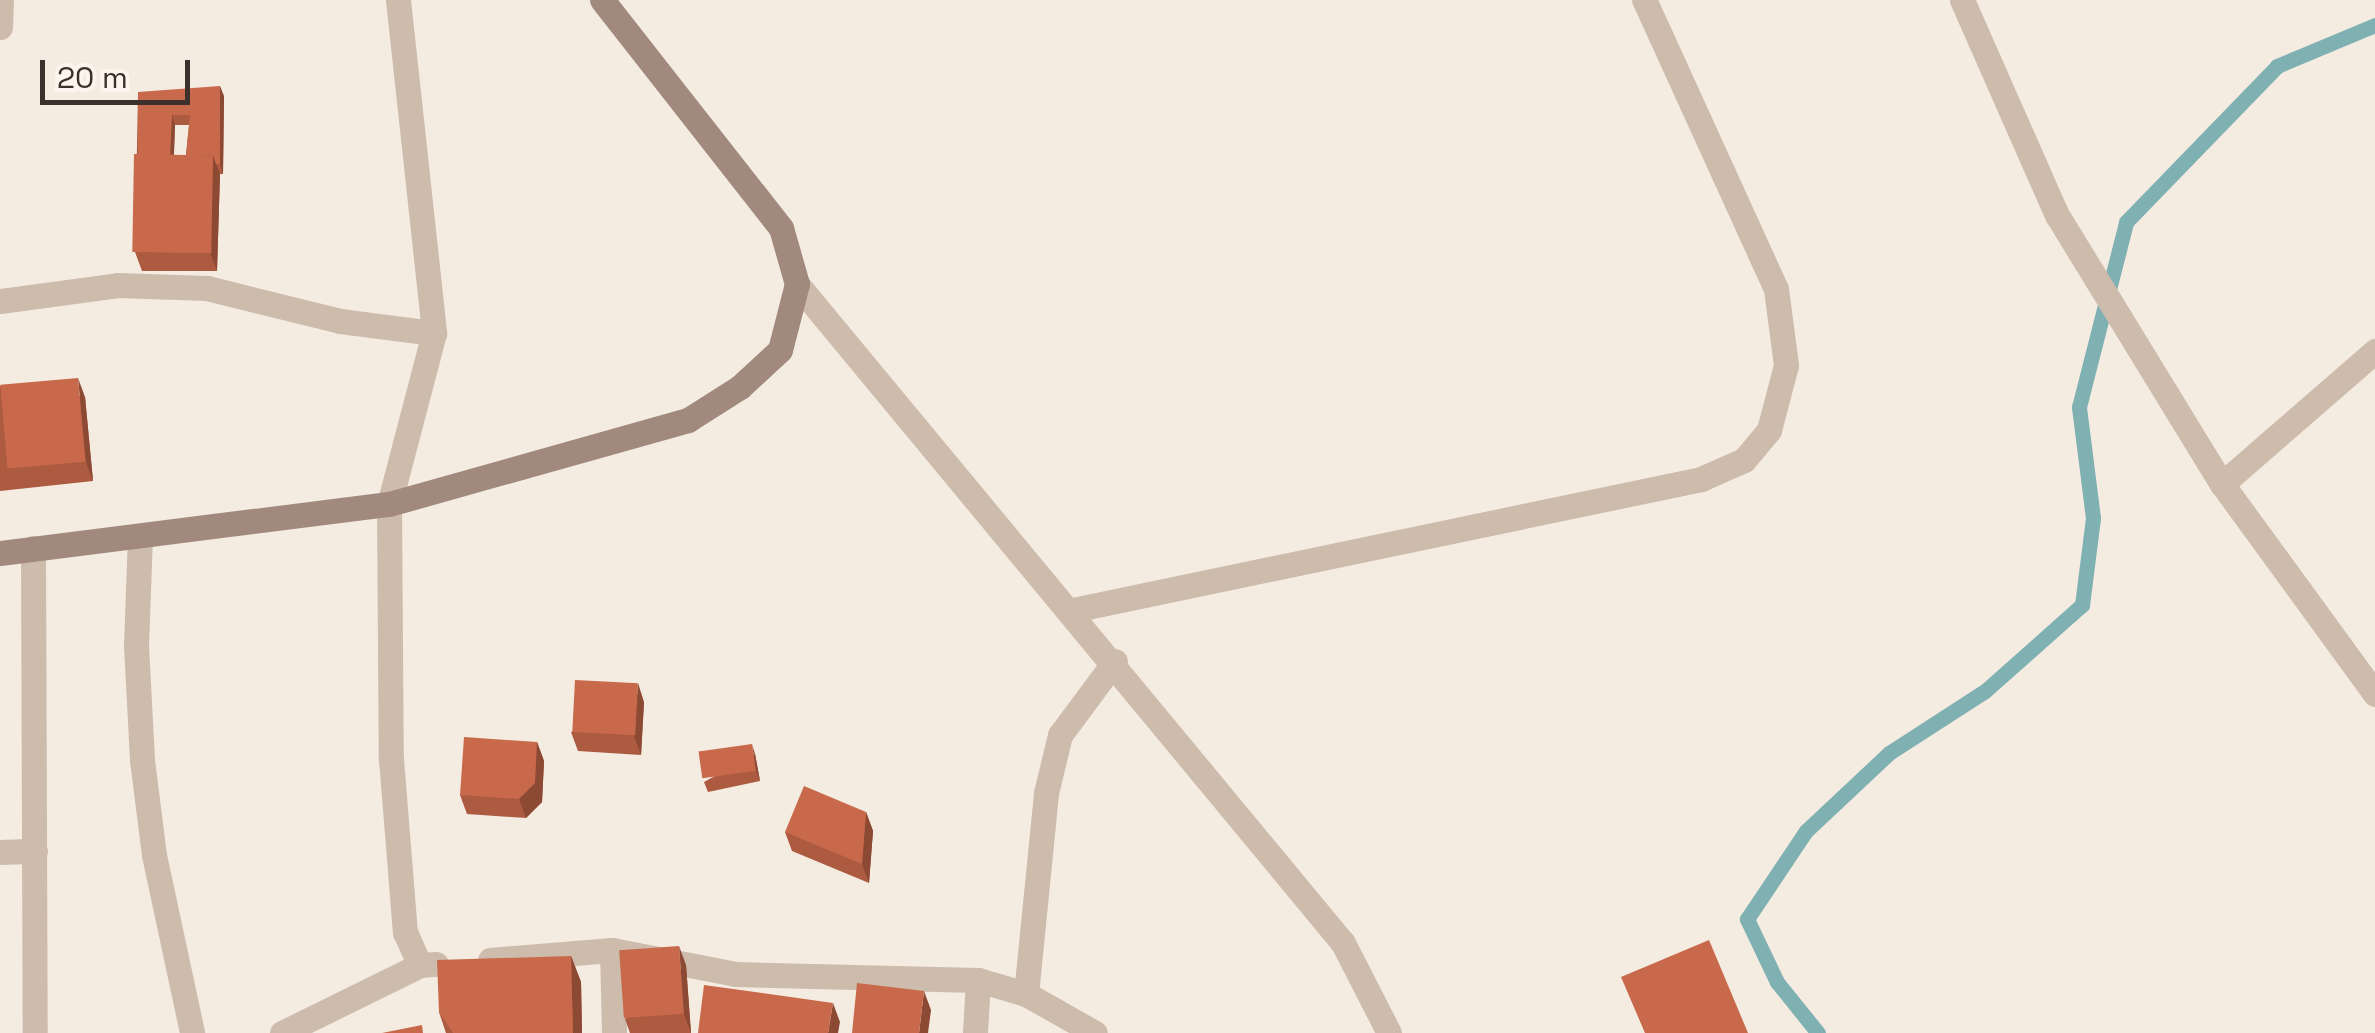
<!DOCTYPE html>
<style>
body{margin:0}
#map{position:relative;width:2375px;height:1033px;overflow:hidden;background:#f4ebe1;font-family:"Space Grotesk",sans-serif}
div>[style]{position:absolute}
.stream>*{height:15px;margin:-7.5px;padding:0 7.5px;transform-origin:7.5px;border-radius:7.5px;background:#7fb0b2}
.minor>*{height:25px;margin:-12.5px;padding:0 12.5px;transform-origin:12.5px;border-radius:12.5px;background:#cdbbac}
.tertiary>*{height:25px;margin:-12.5px;padding:0 12.5px;transform-origin:12.5px;border-radius:12.5px;background:#cdbbac}
.secondary>*{height:25px;margin:-12.5px;padding:0 12.5px;transform-origin:12.5px;border-radius:12.5px;background:#a18a7d}
.wall>*{inset:0;background:#ac5a40}
.shaded-wall>*{inset:0;background:#8c4a34}
.building>*{inset:0;background:#c8694b;transform-origin:0 0}
span{translate:-50% -50%;white-space:nowrap;text-align:center;line-height:1.15;-webkit-text-stroke:10px #fbf5ee;paint-order:stroke}
.scale{position:absolute;left:40px;top:60px;width:150px;height:45px;box-sizing:border-box;border:5px solid #3b302b;border-top:0;padding-left:12px;font-size:30px;line-height:35px;white-space:nowrap;color:#3b302b;-webkit-text-stroke:8px #fbf5ee;paint-order:stroke}
</style>
<div id="map">
<div class="stream">
<div style="left:1818px;top:1033px;width:65px;rotate:-128.8deg"></div>
<div style="left:1777px;top:982px;width:70px;rotate:-115.5deg"></div>
<div style="left:1747px;top:919px;width:106px;rotate:-56.2deg"></div>
<div style="left:1806px;top:831px;width:114px;rotate:-43.2deg"></div>
<div style="left:1889px;top:753px;width:114px;rotate:-32.9deg"></div>
<div style="left:1985px;top:691px;width:130px;rotate:-41.6deg"></div>
<div style="left:2082px;top:605px;width:88px;rotate:-82.8deg"></div>
<div style="left:2093px;top:518px;width:112px;rotate:-97.2deg"></div>
<div style="left:2079px;top:407px;width:191px;rotate:-75.7deg"></div>
<div style="left:2126px;top:222px;width:217px;rotate:-45.9deg"></div>
<div style="left:2277px;top:66px;width:106px;rotate:-22.7deg"></div>
</div>
<div class="minor">
<div style="left:398px;top:0;width:335px;rotate:83.8deg"></div>
<div style="left:434px;top:333px;width:177px;rotate:104.7deg"></div>
<div style="left:389px;top:504px;width:255px;rotate:89.6deg"></div>
<div style="left:391px;top:759px;width:174px;rotate:85.4deg"></div>
<div style="left:405px;top:932px;width:36px;rotate:66deg"></div>
<div style="left:1962px;top:0;width:235px;rotate:66.2deg"></div>
<div style="left:2057px;top:215px;width:316px;rotate:58.5deg"></div>
<div style="left:2222px;top:484px;width:260px;rotate:53.9deg"></div>
<div style="left:0;top:27px;width:27px;rotate:-88deg"></div>
<div style="left:0;top:301px;width:119px;rotate:-7.7deg"></div>
<div style="left:118px;top:285px;width:89px;rotate:1.9deg"></div>
<div style="left:207px;top:288px;width:137px;rotate:13.9deg"></div>
<div style="left:340px;top:321px;width:95px;rotate:7.3deg"></div>
<div style="left:2222px;top:484px;width:203px;rotate:-41deg"></div>
<div style="left:140px;top:536px;width:109px;rotate:92.1deg"></div>
<div style="left:136px;top:645px;width:115px;rotate:87deg"></div>
<div style="left:142px;top:760px;width:96px;rotate:82.8deg"></div>
<div style="left:154px;top:855px;width:182px;rotate:77.9deg"></div>
<div style="left:33px;top:548px;width:485px;rotate:89.8deg"></div>
<div style="left:1073px;top:610px;width:642px;rotate:-11.78deg"></div>
<div style="left:1701px;top:479px;width:47px;rotate:-23.8deg"></div>
<div style="left:1744px;top:460px;width:39px;rotate:-50deg"></div>
<div style="left:1769px;top:430px;width:67px;rotate:-75.3deg"></div>
<div style="left:1786px;top:365px;width:77px;rotate:-97.5deg"></div>
<div style="left:1776px;top:289px;width:318px;rotate:-114.5deg"></div>
<div style="left:0;top:852px;width:35px;rotate:-2deg"></div>
<div style="left:612px;top:950px;width:83px;rotate:88.6deg"></div>
<div style="left:490px;top:960px;width:122px;rotate:-4.7deg"></div>
<div style="left:612px;top:950px;width:125px;rotate:11deg"></div>
<div style="left:735px;top:974px;width:243px;rotate:1.4deg"></div>
<div style="left:978px;top:980px;width:50px;rotate:16.3deg"></div>
<div style="left:1026px;top:994px;width:79px;rotate:29.5deg"></div>
<div style="left:1026px;top:994px;width:202px;rotate:-84.3deg"></div>
<div style="left:1046px;top:793px;width:60px;rotate:-76.4deg"></div>
<div style="left:1060px;top:735px;width:92px;rotate:-53.4deg"></div>
<div style="left:282px;top:1033px;width:154px;rotate:-26.2deg"></div>
<div style="left:420px;top:965px;width:16px;rotate:-4deg"></div>
<div style="left:975px;top:1033px;width:53px;rotate:-86.8deg"></div>
</div>
<div class="tertiary">
<div style="left:797px;top:284px;width:856px;rotate:50.36deg"></div>
<div style="left:1343px;top:943px;width:101px;rotate:62.9deg"></div>
</div>
<div class="secondary">
<div style="left:0;top:553px;width:392px;rotate:-7.2deg"></div>
<div style="left:389px;top:504px;width:311px;rotate:-15.7deg"></div>
<div style="left:688px;top:420px;width:62px;rotate:-32.4deg"></div>
<div style="left:740px;top:387px;width:54px;rotate:-42.8deg"></div>
<div style="left:780px;top:350px;width:68px;rotate:-75.6deg"></div>
<div style="left:797px;top:284px;width:58px;rotate:-105.9deg"></div>
<div style="left:781px;top:228px;width:290px;rotate:-128.1deg"></div>
</div>
<div class="wall">
<div style="clip-path:polygon(evenodd,138px 92px,224px 96px,223px 174px,220px 174px,217px 271px,142px 271px,135px 252px,138px 92px,175px 125px,189px 125px,186px 155px,174px 155px,175px 125px)"></div>
<div style="clip-path:polygon(0 386px,85px 397px,93px 481px,0 491px)"></div>
<div style="clip-path:polygon(644px 702px,641px 755px,578px 751px,571px 732px)"></div>
<div style="clip-path:polygon(537px 742px,544px 761px,542px 802px,526px 818px,467px 814px,460px 795px)"></div>
<div style="clip-path:polygon(755px 754px,760px 781px,708px 792px,704px 782px)"></div>
<div style="clip-path:polygon(866px 812px,873px 831px,869px 883px,792px 851px,785px 832px)"></div>
<div style="clip-path:polygon(571px 956px,581px 982px,582px 1033px,446px 1033px,439px 1012px)"></div>
<div style="clip-path:polygon(686px 965px,691px 1033px,630px 1033px,625px 1019px)"></div>
</div>
<div class="shaded-wall">
<div style="clip-path:polygon(220px 86px,224px 96px,223px 174px,220px 164px)"></div>
<div style="clip-path:polygon(172px 115px,175px 125px,173px 174px,170px 164px)"></div>
<div style="clip-path:polygon(213px 155px,220px 174px,217px 271px,210px 252px)"></div>
<div style="clip-path:polygon(78px 378px,85px 397px,93px 481px,86px 462px)"></div>
<div style="clip-path:polygon(638px 683px,644px 702px,641px 755px,634px 736px)"></div>
<div style="clip-path:polygon(537px 742px,544px 761px,542px 802px,526px 818px,519px 799px)"></div>
<div style="clip-path:polygon(752px 744px,755px 754px,760px 781px,756px 771px)"></div>
<div style="clip-path:polygon(866px 812px,873px 831px,869px 883px,862px 864px)"></div>
<div style="clip-path:polygon(679px 946px,686px 965px,691px 1033px,684px 1014px)"></div>
<div style="clip-path:polygon(571px 956px,581px 982px,582px 1033px,573px 1033px)"></div>
<div style="clip-path:polygon(924px 991px,931px 1010px,928px 1033px,919px 1033px)"></div>
<div style="clip-path:polygon(833px 1003px,840px 1022px,838px 1033px,828px 1033px)"></div>
</div>
<div class="building">
<div style="clip-path:polygon(220px 86px,220px 164px,216px 164px,213px 155px,186px 155px,190px 115px,172px 115px,170px 155px,138px 155px,138px 92px)"></div>
<div style="left:134px;top:154px;width:79px;height:98px;rotate:1deg"></div>
<div style="left:78px;top:378px;width:84px;height:78px;rotate:85deg"></div>
<div style="left:575px;top:680px;width:63px;height:52px;rotate:3deg"></div>
<div style="clip-path:polygon(464px 737px,537px 742px,535px 783px,519px 799px,460px 795px)"></div>
<div style="left:752px;top:744px;width:27px;height:54px;rotate:82deg"></div>
<div style="clip-path:polygon(804px 786px,866px 812px,862px 864px,785px 832px)"></div>
<div style="clip-path:polygon(1709px 940px,1748px 1033px,1645px 1033px,1621px 977px)"></div>
<div style="left:679px;top:946px;width:68px;height:60px;rotate:86deg"></div>
<div style="clip-path:polygon(571px 956px,573px 1033px,453px 1033px,439px 1012px,437px 960px)"></div>
<div style="clip-path:polygon(857px 983px,924px 991px,919px 1033px,852px 1033px)"></div>
<div style="clip-path:polygon(704px 985px,833px 1003px,828px 1033px,698px 1033px)"></div>
<div style="clip-path:polygon(422px 1025px,423px 1033px,382px 1033px)"></div>
</div>
<div class="scale">20 m</div>
</div>
